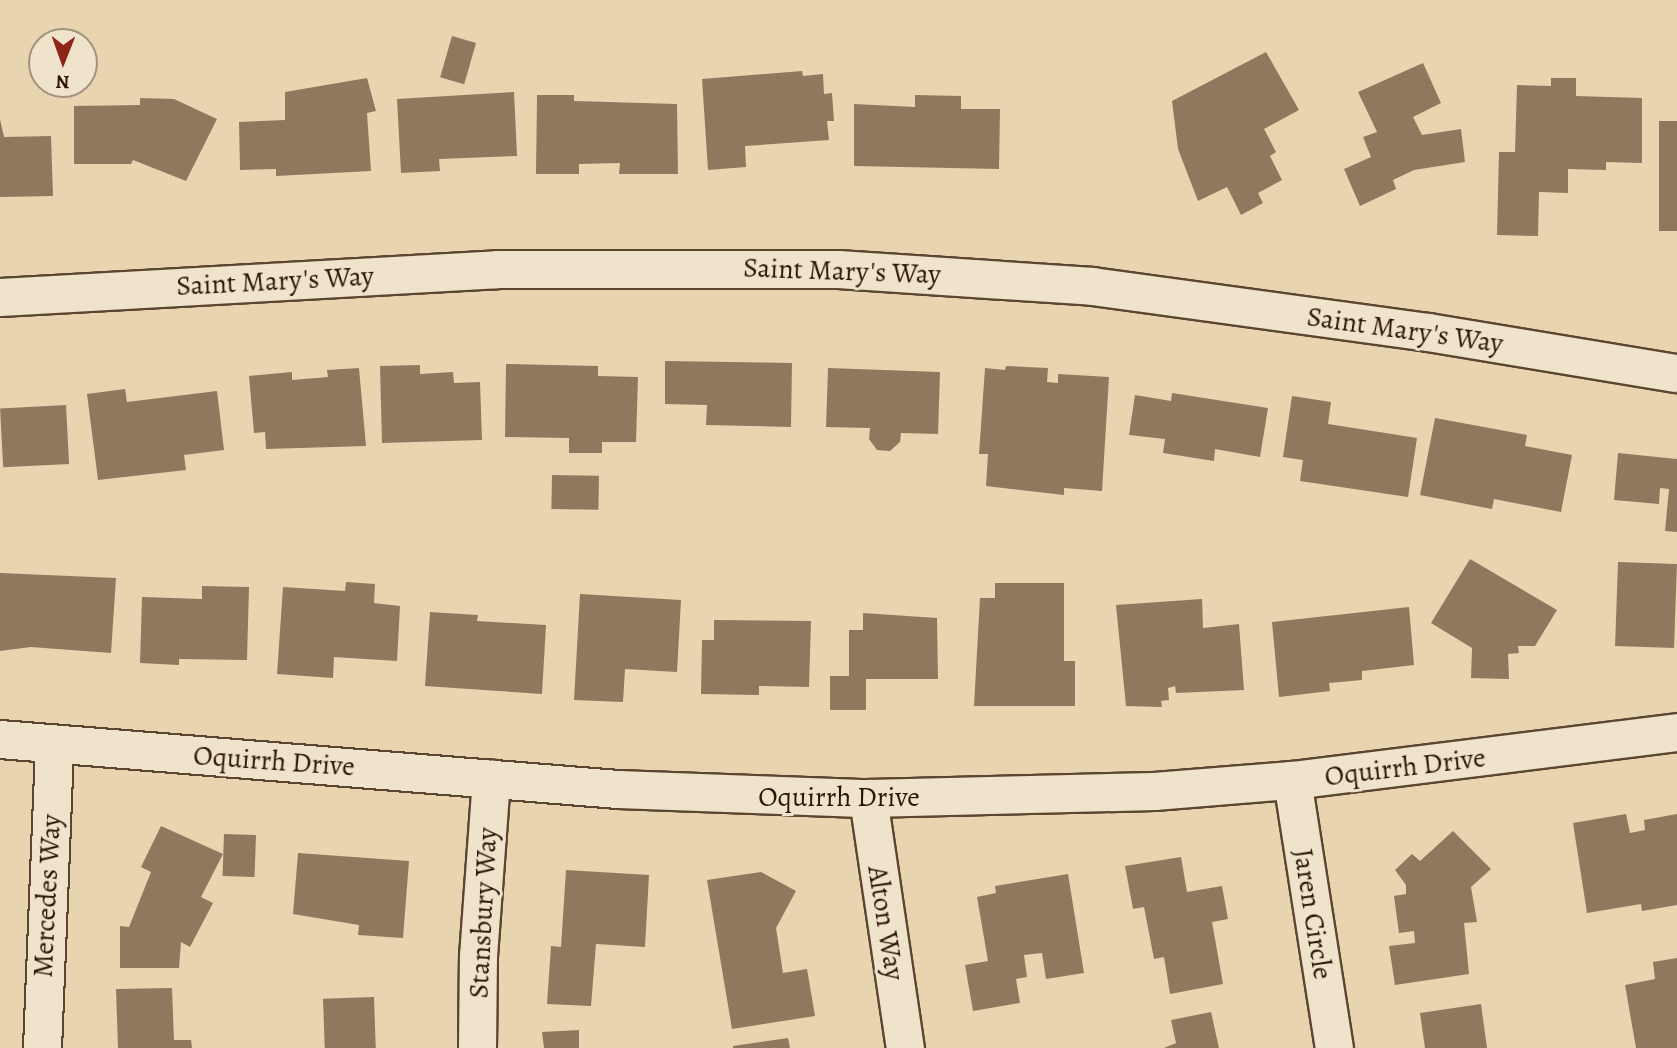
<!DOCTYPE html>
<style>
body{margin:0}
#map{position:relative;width:1677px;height:1048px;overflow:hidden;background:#e8d4af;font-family:Alegreya,serif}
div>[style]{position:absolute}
.building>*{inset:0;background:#8f795e;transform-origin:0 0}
.roads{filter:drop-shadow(2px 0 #5c4631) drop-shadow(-2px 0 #5c4631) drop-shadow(0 2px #5c4631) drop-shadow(0 -2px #5c4631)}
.minor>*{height:37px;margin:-18.5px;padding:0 18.5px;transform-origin:18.5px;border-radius:18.5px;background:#f0e3cb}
span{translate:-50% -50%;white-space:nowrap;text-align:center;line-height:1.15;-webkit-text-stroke:6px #f0e3cb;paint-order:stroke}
.street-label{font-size:28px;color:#2e1607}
.north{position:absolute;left:28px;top:28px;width:70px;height:70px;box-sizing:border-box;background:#f0e3cb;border:2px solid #a2917d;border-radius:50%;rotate:181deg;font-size:19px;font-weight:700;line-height:28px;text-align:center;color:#2e1607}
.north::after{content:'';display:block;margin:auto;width:24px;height:32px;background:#8f2418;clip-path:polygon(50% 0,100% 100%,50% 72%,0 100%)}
</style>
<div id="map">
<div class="building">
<div style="left:452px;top:36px;width:25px;height:43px;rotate:16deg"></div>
<div style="clip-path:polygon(1266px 52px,1299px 110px,1264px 129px,1276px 152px,1270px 156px,1282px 180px,1258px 193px,1263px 203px,1241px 215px,1227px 187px,1198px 201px,1178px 149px,1172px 101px)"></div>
<div style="clip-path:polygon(1423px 63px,1441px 103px,1413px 117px,1422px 135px,1461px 129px,1465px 162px,1414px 170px,1393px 180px,1396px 189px,1360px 206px,1344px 169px,1371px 157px,1363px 137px,1377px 132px,1358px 92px)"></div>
<div style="clip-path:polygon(802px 71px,803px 76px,823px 74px,824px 94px,832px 93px,834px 121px,827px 121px,829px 140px,745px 146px,746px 167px,708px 170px,702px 79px)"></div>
<div style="clip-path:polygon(367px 78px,376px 111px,367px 113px,371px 171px,276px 176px,276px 169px,240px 170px,239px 122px,285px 120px,285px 92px)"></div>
<div style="clip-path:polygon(1551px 78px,1576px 78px,1576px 96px,1642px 98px,1642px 163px,1606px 162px,1606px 170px,1568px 169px,1568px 193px,1539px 192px,1538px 236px,1497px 235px,1499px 152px,1515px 152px,1517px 85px,1551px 86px)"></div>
<div style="clip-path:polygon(514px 92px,517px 156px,439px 159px,440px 171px,401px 173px,397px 99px)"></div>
<div style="clip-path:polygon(537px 95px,574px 95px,574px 101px,677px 104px,678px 174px,619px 174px,620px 163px,579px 164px,579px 174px,536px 174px)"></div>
<div style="clip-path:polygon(915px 95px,961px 96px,961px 109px,1000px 109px,999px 169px,854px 166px,854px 104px,915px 107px)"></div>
<div style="clip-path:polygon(140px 98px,174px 99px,217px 119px,186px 181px,133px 160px,131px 164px,74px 164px,74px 106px,140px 105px)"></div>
<div style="clip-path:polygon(0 119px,4px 137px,51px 136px,53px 196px,0 197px)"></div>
<div style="left:1659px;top:121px;width:18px;height:110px"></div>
<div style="clip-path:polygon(665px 361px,792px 363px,791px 427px,706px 425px,707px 405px,665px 404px)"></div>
<div style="clip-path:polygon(506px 364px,598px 366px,598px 376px,638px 377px,636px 442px,602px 442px,602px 453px,569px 453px,569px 438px,505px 437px)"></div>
<div style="clip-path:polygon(420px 365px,420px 374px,453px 372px,454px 383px,480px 382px,482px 440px,382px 443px,380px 366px)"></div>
<div style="clip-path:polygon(1006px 366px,1048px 368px,1047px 382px,1058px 383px,1058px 374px,1109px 377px,1102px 491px,1064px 488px,1064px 495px,986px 486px,988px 454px,979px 454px,985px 368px,1005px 370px)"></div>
<div style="clip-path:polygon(359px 368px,366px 446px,266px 449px,265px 432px,254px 433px,249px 376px,292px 372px,292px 380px,328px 377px,327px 370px)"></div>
<div style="clip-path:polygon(828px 368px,940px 372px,938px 434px,901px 433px,900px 442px,890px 451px,877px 450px,869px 439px,870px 428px,826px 427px)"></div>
<div style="clip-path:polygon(125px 389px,127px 402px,217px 391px,224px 450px,184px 455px,186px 470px,98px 480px,87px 394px)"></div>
<div style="clip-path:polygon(1172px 393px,1268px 408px,1260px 457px,1215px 449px,1214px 461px,1163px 453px,1165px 439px,1129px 435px,1135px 395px,1171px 401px)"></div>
<div style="clip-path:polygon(1292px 396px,1331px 402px,1328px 424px,1417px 438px,1408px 497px,1300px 481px,1303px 460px,1283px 457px)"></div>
<div style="left:66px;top:405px;width:59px;height:66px;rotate:87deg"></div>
<div style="clip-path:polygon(1435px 418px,1527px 435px,1525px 446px,1572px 455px,1561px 512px,1494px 499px,1492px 509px,1420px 495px)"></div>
<div style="clip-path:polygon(1618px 453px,1677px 459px,1677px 532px,1665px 531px,1669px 489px,1660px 488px,1659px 504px,1614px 500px)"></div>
<div style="left:552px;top:475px;width:47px;height:34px;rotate:1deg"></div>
<div style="clip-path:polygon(1470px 559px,1557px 610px,1535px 646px,1518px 646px,1519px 653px,1508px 654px,1509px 679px,1471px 678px,1472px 648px,1431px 623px)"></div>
<div style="left:1618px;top:562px;width:59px;height:84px;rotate:2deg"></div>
<div style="clip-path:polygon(0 573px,116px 578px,111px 653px,31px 647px,0 651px)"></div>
<div style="clip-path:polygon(346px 582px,375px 584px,374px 603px,400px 606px,397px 661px,334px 657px,333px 678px,277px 674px,283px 587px,345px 591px)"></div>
<div style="clip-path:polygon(995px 583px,1064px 583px,1064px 661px,1075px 661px,1075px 706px,974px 706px,980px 598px,995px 598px)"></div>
<div style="clip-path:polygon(202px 586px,249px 587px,247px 660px,179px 659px,179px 665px,140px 663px,142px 597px,202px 599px)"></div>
<div style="clip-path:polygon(580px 594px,681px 600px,677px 672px,625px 669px,623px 702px,574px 700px)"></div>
<div style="clip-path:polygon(1202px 599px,1203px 628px,1239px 624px,1244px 690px,1176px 693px,1175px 686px,1168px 688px,1169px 700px,1161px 701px,1162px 707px,1126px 706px,1116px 605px)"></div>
<div style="clip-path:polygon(1409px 607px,1414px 665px,1362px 671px,1362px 680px,1329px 683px,1330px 691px,1279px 697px,1272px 622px)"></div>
<div style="clip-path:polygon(430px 612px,478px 615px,477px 621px,546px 625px,542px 694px,425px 686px)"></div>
<div style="clip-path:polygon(863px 613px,937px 618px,938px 679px,866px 679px,866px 710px,830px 710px,830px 676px,849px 676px,849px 630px,863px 630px)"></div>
<div style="clip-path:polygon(714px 620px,811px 621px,809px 687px,759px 686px,759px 695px,701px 694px,702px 640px,714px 640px)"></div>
<div style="clip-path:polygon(1626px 814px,1630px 833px,1645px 830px,1644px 820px,1677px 814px,1677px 905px,1642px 911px,1641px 904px,1587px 913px,1573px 823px)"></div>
<div style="clip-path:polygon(161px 826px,223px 854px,201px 897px,213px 903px,190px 947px,181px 942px,179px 968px,120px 968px,120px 926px,129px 927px,151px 872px,141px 867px)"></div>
<div style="clip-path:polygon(1453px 831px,1491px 869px,1471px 887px,1477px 922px,1464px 923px,1469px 974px,1395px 985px,1389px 946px,1415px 943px,1414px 931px,1399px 933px,1394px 896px,1406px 894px,1406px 885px,1395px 870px,1412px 854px,1420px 861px)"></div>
<div style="left:224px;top:834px;width:32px;height:42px;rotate:2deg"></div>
<div style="clip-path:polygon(298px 853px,409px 861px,403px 938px,358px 935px,359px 925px,293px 914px)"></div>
<div style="clip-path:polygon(1181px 857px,1187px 892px,1222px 886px,1228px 919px,1212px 922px,1223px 984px,1170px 994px,1164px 957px,1154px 959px,1144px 907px,1133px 909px,1125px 866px)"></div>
<div style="clip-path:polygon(566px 870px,649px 875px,645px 947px,596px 944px,591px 1006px,547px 1004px,551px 946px,561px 947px)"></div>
<div style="clip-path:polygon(761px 872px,796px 891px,776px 928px,783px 973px,807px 969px,815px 1016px,732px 1029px,707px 880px)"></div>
<div style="clip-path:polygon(1068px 874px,1084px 973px,1046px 979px,1042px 953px,1024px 955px,1027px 977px,1016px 979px,1020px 1003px,973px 1011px,965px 965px,988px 961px,977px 897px,996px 893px,995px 886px)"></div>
<div style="clip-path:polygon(1677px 958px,1677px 1048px,1636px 1048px,1625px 985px,1655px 979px,1653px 962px)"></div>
<div style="clip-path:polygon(172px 988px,174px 1040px,191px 1040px,192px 1048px,118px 1048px,116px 989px)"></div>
<div style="left:374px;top:997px;width:51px;height:51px;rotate:88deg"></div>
<div style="clip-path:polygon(1481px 1004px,1487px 1048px,1425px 1048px,1420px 1013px)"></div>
<div style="clip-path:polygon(1211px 1012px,1219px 1048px,1164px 1048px,1176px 1043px,1171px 1020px)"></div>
<div style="clip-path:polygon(579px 1030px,579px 1048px,544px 1048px,542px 1032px)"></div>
<div style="clip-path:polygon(788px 1038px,790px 1048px,733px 1048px,733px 1046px)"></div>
</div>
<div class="roads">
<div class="minor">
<div style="left:0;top:297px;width:498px;rotate:-3.2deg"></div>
<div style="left:497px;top:269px;width:341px"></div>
<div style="left:838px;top:269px;width:255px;rotate:3.8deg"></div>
<div style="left:1092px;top:286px;width:339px;rotate:7.8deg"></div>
<div style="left:1428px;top:332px;width:252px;rotate:9.4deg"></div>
<div style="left:0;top:739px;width:620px;rotate:4.63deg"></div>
<div style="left:618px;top:789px;width:250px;rotate:2.1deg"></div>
<div style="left:868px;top:798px;width:286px;rotate:-1.4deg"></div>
<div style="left:1154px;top:791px;width:138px;rotate:-4.6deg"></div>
<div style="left:1292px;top:780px;width:388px;rotate:-7.1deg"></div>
<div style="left:1292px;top:780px;width:271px;rotate:81.1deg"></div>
<div style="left:868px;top:798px;width:253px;rotate:81.6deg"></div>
<div style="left:42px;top:1048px;width:304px;rotate:-87.7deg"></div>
<div style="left:477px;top:1048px;width:92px;rotate:-89.4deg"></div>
<div style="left:478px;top:956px;width:178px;rotate:-85.8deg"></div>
</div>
</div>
<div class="street-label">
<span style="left:842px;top:271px;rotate:2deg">Saint Mary's Way</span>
<span style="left:275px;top:281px;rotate:-3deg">Saint Mary's Way</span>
<span style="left:1405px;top:330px;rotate:8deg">Saint Mary's Way</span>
<span style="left:274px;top:761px;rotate:4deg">Oquirrh Drive</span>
<span style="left:1405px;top:767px;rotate:-7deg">Oquirrh Drive</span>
<span style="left:839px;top:797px">Oquirrh Drive</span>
<span style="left:47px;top:896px;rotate:-87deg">Mercedes Way</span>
<span style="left:483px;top:913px;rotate:-87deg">Stansbury Way</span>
<span style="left:1313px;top:914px;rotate:81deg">Jaren Circle</span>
<span style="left:886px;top:923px;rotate:81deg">Alton Way</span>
</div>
<div class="north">N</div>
</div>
